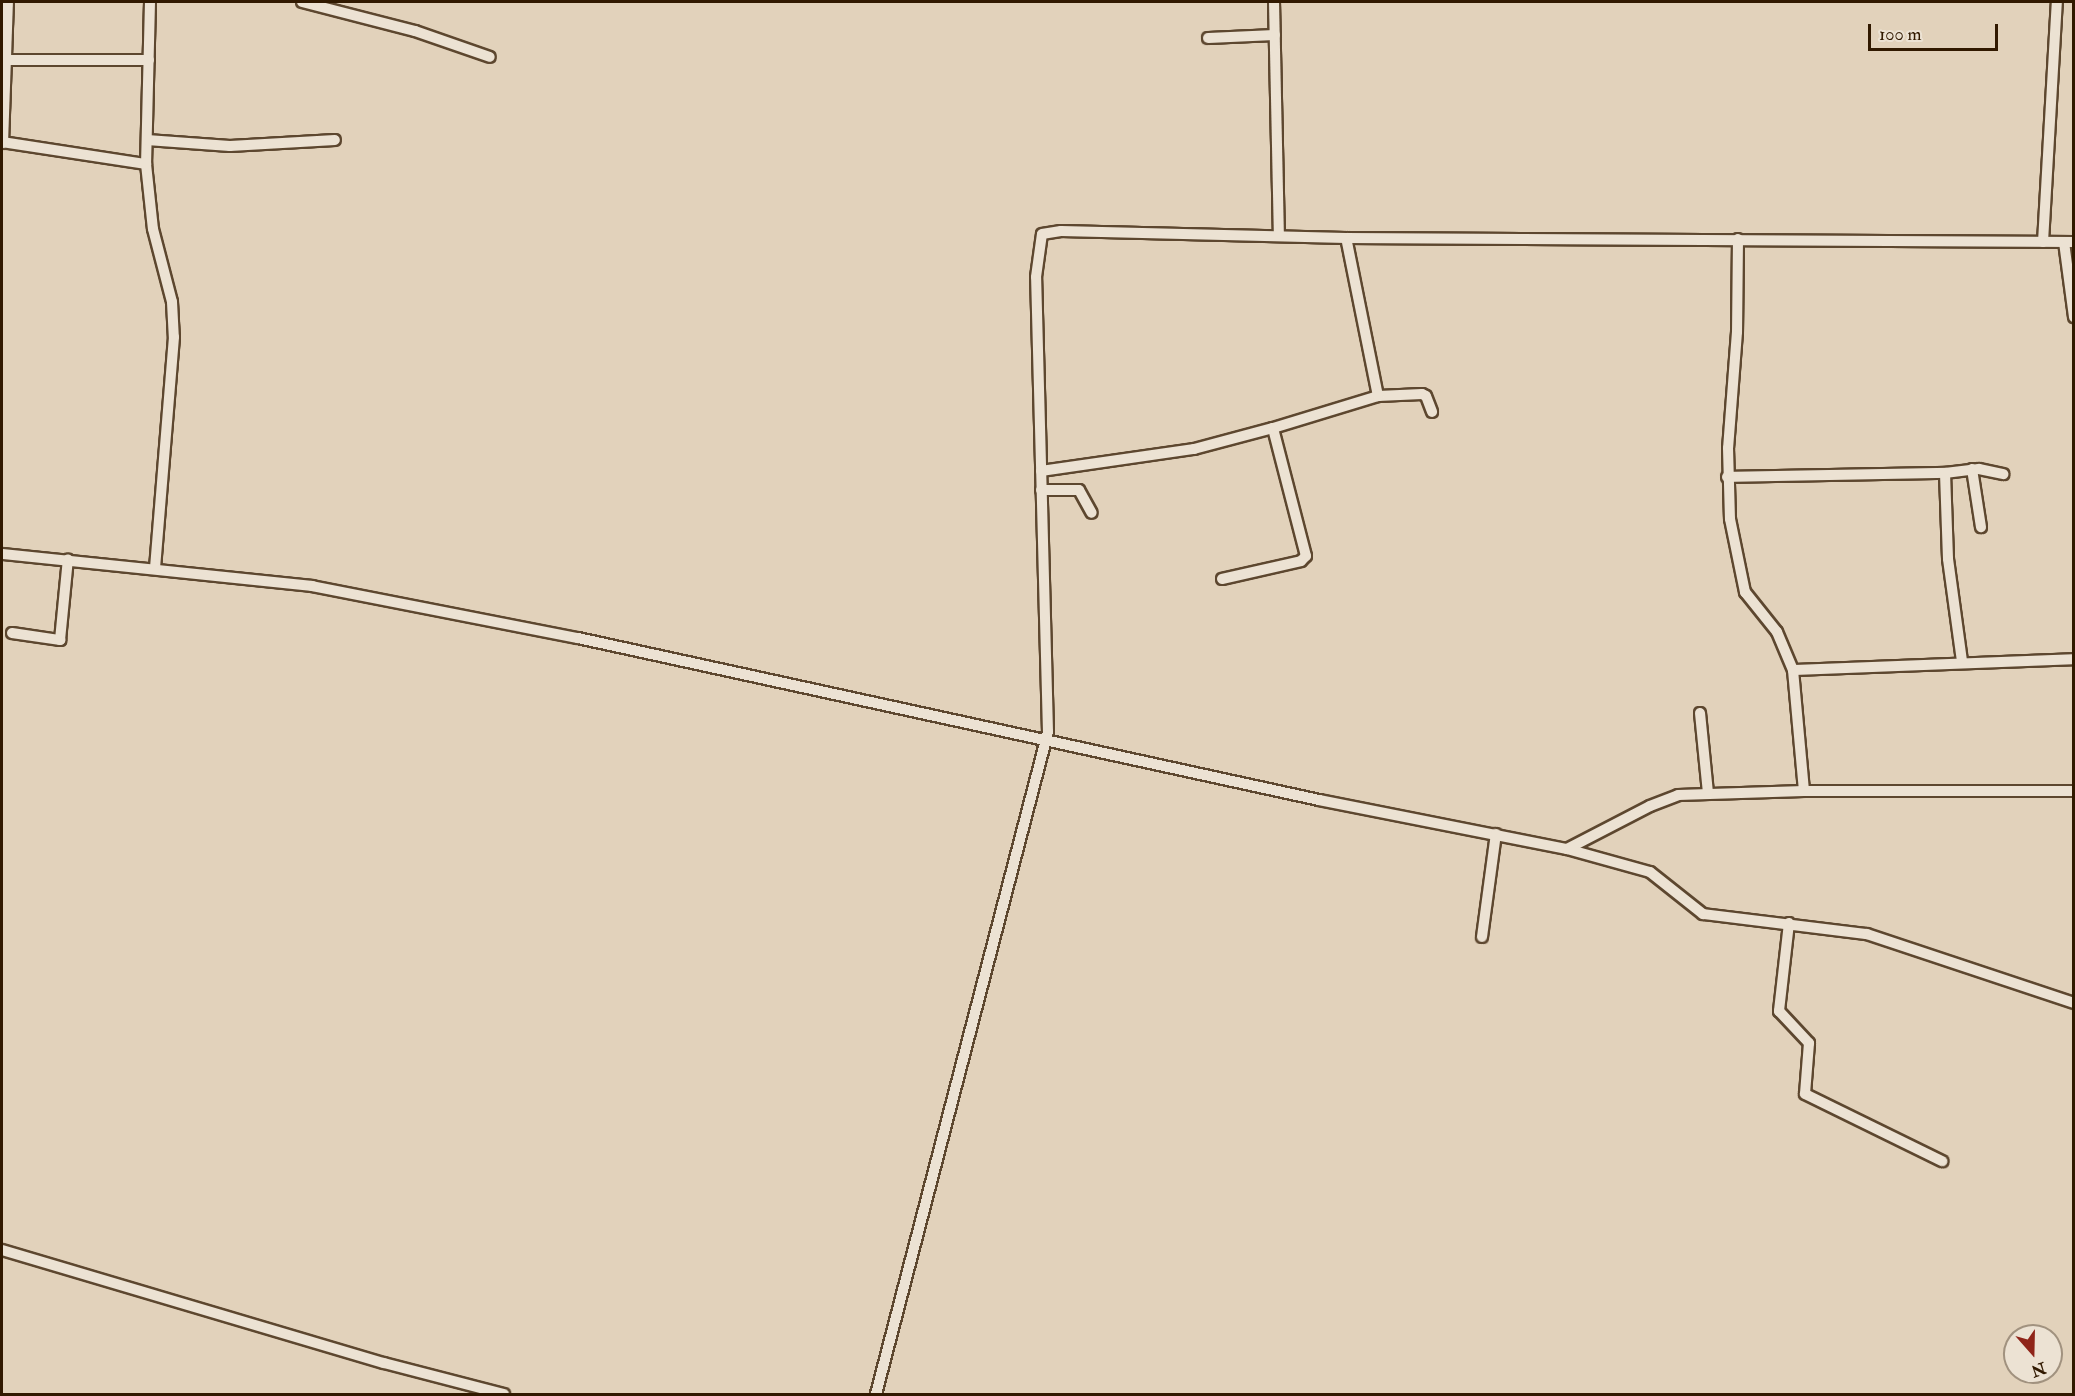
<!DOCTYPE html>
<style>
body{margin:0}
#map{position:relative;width:2075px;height:1396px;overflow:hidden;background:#e2d2bb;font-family:"IM FELL Double Pica",serif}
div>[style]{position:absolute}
.roads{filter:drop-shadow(2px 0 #5d472f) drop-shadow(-2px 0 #5d472f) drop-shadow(0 2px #5d472f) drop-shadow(0 -2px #5d472f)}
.minor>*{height:10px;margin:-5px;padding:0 5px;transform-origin:5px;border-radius:5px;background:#ece2d3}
span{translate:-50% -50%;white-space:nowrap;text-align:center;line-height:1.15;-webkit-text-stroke:6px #ece2d3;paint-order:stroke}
.frame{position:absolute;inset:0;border:3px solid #311900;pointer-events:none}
.north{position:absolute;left:2003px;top:1324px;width:60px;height:60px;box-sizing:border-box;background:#ece2d3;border:2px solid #a1927f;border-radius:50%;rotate:160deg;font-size:16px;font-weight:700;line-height:24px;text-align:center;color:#311900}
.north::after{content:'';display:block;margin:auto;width:21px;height:27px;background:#8f2418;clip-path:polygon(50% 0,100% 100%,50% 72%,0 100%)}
.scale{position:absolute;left:1868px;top:24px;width:130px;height:27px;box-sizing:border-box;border:3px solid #311900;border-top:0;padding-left:8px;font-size:18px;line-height:21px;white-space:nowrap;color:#311900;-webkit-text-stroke:4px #ece2d3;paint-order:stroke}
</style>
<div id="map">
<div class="roads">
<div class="minor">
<div style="left:150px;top:2px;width:162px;rotate:91.4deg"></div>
<div style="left:146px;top:164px;width:65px;rotate:83.9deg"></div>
<div style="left:153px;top:229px;width:75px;rotate:75.4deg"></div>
<div style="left:172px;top:302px;width:35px;rotate:87deg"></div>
<div style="left:174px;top:337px;width:231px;rotate:94.7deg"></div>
<div style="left:302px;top:2px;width:117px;rotate:14.4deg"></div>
<div style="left:415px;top:31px;width:79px;rotate:19.1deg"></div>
<div style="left:1274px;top:2px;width:233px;rotate:88.8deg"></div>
<div style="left:1208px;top:38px;width:67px;rotate:-2.6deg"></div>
<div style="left:2px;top:60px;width:147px"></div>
<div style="left:147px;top:140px;width:83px;rotate:4.1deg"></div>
<div style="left:230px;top:146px;width:105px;rotate:-3.3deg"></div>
<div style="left:2px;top:142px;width:146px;rotate:8.7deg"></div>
<div style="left:3px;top:143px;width:141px;rotate:-88deg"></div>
<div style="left:1738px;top:239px;width:93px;rotate:90.6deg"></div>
<div style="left:1737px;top:332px;width:116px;rotate:94.4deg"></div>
<div style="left:1728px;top:448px;width:71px;rotate:88.4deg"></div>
<div style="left:1730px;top:519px;width:75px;rotate:78.4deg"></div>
<div style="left:1745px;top:592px;width:51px;rotate:51.3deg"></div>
<div style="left:1777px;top:632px;width:41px;rotate:67.2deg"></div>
<div style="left:1793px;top:670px;width:121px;rotate:84.8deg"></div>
<div style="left:2043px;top:242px;width:240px;rotate:-86.7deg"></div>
<div style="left:2064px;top:242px;width:76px;rotate:82.4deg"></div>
<div style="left:1378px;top:396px;width:44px;rotate:-2.6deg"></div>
<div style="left:1422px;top:394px;width:4px;rotate:27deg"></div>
<div style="left:1426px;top:396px;width:17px;rotate:69deg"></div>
<div style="left:1972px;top:469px;width:59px;rotate:81.2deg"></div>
<div style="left:1041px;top:471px;width:155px;rotate:-8.2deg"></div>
<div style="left:1194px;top:449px;width:82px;rotate:-14.9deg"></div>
<div style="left:1945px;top:473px;width:34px;rotate:-7deg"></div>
<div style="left:1979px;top:469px;width:25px;rotate:12deg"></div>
<div style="left:1727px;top:477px;width:218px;rotate:-1.1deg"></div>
<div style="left:1945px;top:473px;width:86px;rotate:88deg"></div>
<div style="left:1948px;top:559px;width:103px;rotate:82.2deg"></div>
<div style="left:1041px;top:490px;width:38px"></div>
<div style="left:1079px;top:490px;width:26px;rotate:61deg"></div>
<div style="left:2px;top:554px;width:312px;rotate:5.9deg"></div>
<div style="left:312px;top:586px;width:271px;rotate:11.1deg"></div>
<div style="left:578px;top:638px;width:759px;rotate:12.33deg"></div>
<div style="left:1319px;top:800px;width:253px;rotate:11.2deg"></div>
<div style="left:1567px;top:849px;width:93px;rotate:-27.4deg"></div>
<div style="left:1650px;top:806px;width:30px;rotate:-21deg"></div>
<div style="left:1678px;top:795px;width:126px;rotate:-1.8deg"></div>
<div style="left:1804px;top:791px;width:270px"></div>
<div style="left:1222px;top:579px;width:81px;rotate:-12.8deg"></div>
<div style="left:1301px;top:561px;width:7px;rotate:-45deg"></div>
<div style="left:1306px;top:556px;width:132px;rotate:-104.5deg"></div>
<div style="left:1273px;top:428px;width:110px;rotate:-16.9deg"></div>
<div style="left:1378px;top:396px;width:161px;rotate:-101.4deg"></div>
<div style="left:12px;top:633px;width:49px;rotate:8.3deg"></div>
<div style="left:60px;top:640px;width:81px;rotate:-84.4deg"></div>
<div style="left:1793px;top:670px;width:281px;rotate:-2.2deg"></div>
<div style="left:1700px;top:713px;width:80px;rotate:84.3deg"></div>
<div style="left:1567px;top:849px;width:86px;rotate:15.5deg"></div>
<div style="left:1650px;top:872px;width:68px;rotate:38.4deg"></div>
<div style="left:1703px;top:914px;width:165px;rotate:7deg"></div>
<div style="left:1867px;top:934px;width:218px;rotate:18.4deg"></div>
<div style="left:1789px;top:923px;width:89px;rotate:96.5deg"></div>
<div style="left:1779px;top:1011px;width:44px;rotate:46.8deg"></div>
<div style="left:1809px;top:1043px;width:51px;rotate:94.5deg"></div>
<div style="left:1805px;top:1094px;width:153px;rotate:26.1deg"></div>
<div style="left:1482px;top:937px;width:104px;rotate:-82.3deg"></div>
<div style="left:2px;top:1250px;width:398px;rotate:16.5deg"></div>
<div style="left:384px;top:1363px;width:124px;rotate:14.5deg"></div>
<div style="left:876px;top:1394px;width:684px;rotate:-75.44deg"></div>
<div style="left:1048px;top:732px;width:455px;rotate:-91.5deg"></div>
<div style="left:1036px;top:277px;width:43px;rotate:-82.1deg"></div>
<div style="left:1042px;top:234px;width:19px;rotate:-9deg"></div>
<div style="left:1061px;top:231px;width:285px;rotate:1.4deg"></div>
<div style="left:1346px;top:238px;width:728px;rotate:0.31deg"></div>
</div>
</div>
<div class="frame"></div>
<div class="north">N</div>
<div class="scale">100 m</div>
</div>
